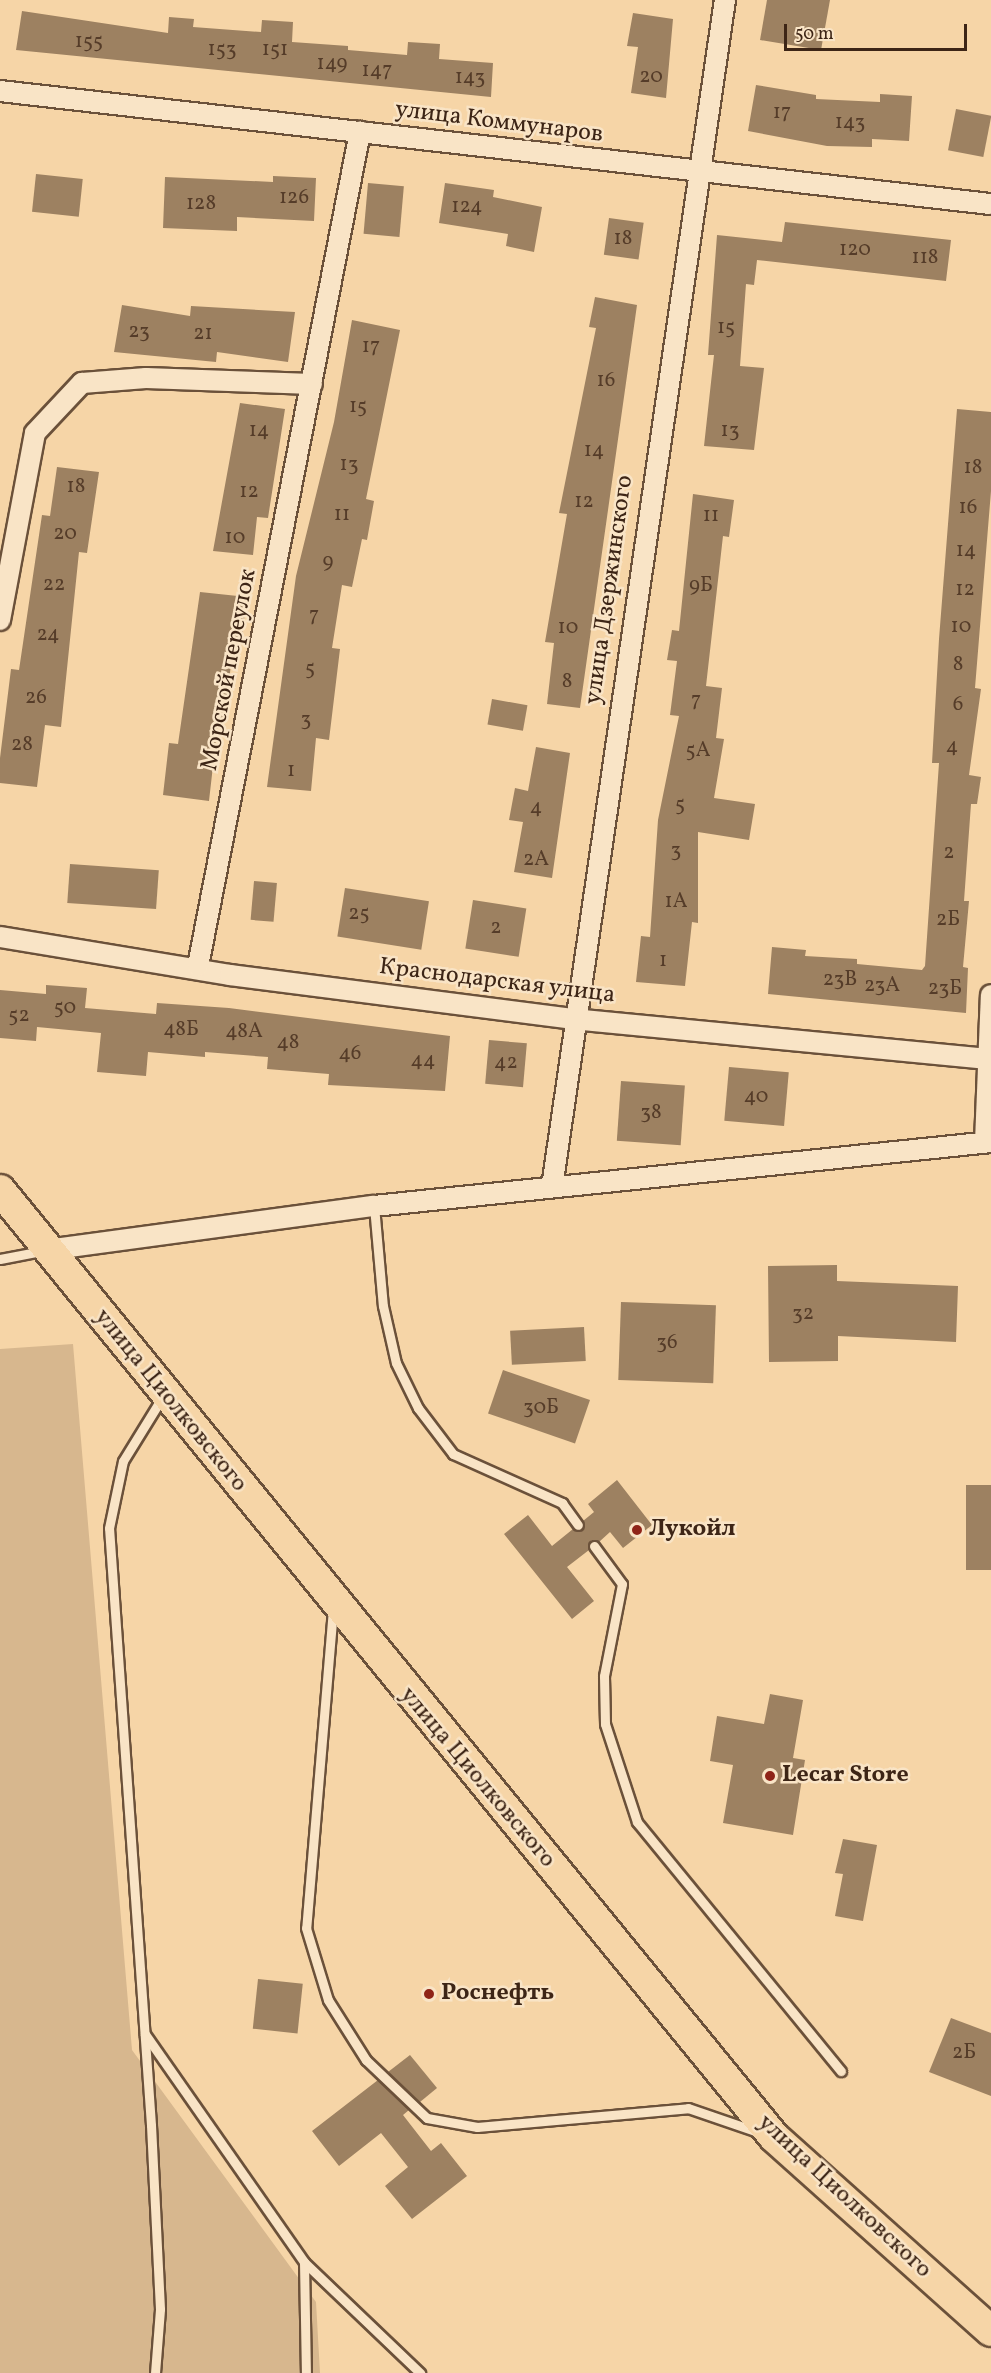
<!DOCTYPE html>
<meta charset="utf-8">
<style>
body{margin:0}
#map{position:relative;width:991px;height:2373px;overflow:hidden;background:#f6d5a7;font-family:Vollkorn,serif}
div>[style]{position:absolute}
.green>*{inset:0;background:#d7b78e}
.building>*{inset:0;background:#9d8161;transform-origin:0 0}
.roads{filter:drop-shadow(2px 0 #6b513a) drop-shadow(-2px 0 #6b513a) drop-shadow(0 2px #6b513a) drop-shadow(0 -2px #6b513a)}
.lane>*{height:9px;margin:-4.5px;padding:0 4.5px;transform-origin:4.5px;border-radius:4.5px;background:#f9e4c6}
.street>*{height:20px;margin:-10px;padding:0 10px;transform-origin:10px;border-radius:10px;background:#f9e4c6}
.primary>*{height:30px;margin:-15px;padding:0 15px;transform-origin:15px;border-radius:15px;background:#f6d5a7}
.dots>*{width:16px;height:16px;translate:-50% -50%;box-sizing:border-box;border:3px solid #f9e4c6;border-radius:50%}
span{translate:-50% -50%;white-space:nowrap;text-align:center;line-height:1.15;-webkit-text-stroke:5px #f9e4c6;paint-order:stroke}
.number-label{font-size:21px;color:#553c29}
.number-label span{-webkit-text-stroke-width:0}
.street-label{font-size:24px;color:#3d2516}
.poi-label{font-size:24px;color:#3d2516;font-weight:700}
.left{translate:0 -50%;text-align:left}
.scale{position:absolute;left:784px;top:24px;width:183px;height:27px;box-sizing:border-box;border:3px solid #3d2516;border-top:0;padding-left:8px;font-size:18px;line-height:21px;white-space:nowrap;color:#3d2516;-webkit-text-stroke:4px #f9e4c6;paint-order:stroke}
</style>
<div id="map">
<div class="green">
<div style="clip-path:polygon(73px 1344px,132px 2050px,316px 2302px,320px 2373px,0 2373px,0 1349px)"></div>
</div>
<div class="building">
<div style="clip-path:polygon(767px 0,830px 0,821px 50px,760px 40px)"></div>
<div style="clip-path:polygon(22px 11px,168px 33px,169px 17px,194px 19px,193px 27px,261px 32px,262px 20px,293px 22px,292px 42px,348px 46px,348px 50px,407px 55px,408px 42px,440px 44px,439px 59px,493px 63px,491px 97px,16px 50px)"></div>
<div style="clip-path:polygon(633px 13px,673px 19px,666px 98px,631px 93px,638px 47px,627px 46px)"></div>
<div style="clip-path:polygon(756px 85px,816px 95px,816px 99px,880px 102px,880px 94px,912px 96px,909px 141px,872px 139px,872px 147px,827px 146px,748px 131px)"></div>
<div style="left:956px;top:109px;width:36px;height:42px;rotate:11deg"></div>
<div style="left:36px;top:174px;width:47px;height:38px;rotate:6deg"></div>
<div style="clip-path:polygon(273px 176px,316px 178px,314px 221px,237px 217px,237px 231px,163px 228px,165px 177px,273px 182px)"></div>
<div style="left:368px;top:183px;width:36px;height:51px;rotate:5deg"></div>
<div style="clip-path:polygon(445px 183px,494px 190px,493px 197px,542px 207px,534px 252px,506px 246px,508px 234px,439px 223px)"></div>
<div style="left:609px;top:218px;width:35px;height:37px;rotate:8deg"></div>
<div style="clip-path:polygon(785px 222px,951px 240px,946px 281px,757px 260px,754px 285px,746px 284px,740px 366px,764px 368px,754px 450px,704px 446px,714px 355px,708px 355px,717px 235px,782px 242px)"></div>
<div style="clip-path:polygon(595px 297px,637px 305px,580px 708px,547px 704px,554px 643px,545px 642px,567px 514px,559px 513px,596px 328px,589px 327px)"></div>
<div style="clip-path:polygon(122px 305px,190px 316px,191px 306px,295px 312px,288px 362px,217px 352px,216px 362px,114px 352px)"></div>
<div style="clip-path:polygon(352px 320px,400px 330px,366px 499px,374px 501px,367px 540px,362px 539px,352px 587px,342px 585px,332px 648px,340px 649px,329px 740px,316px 738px,311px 791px,267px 787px,296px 576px,334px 422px)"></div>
<div style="clip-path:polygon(240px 403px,285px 409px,268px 518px,257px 517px,253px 555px,213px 551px)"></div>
<div style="clip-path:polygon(957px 409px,991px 412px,991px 491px,975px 688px,981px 689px,969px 775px,981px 777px,977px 804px,971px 804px,964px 901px,969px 901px,963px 967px,968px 968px,966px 1013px,768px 994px,772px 947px,806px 950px,805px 956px,857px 959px,857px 964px,922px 970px,925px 966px,939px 763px,932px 763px,939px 639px)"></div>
<div style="clip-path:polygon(57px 467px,99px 472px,87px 553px,79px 552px,61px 727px,45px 725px,37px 787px,0 783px,0 758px,11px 669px,19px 670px,42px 515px,50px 516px)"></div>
<div style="clip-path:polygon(693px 494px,734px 500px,729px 537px,723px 536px,706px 686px,722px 688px,716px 738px,724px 739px,714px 798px,755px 804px,749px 840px,698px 832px,698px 923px,692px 922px,685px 986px,636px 982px,641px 936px,650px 937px,658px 820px,679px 716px,670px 715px,677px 661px,667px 660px,672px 630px,679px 631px)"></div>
<div style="clip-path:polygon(200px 592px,247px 597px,241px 644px,233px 643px,225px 723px,218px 722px,209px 801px,163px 795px,169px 743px,178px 744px)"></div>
<div style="left:492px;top:699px;width:36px;height:26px;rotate:10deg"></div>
<div style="clip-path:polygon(536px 747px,570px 753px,552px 878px,514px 872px,523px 822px,509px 820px,515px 788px,528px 791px)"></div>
<div style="left:70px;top:864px;width:89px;height:39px;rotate:4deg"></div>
<div style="left:254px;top:881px;width:23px;height:39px;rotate:5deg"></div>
<div style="left:345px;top:888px;width:85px;height:49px;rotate:9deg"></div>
<div style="left:473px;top:900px;width:54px;height:49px;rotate:9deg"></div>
<div style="clip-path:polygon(46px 985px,87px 988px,85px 1008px,156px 1014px,157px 1003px,229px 1008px,450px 1036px,445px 1091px,328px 1085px,329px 1074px,267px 1069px,268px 1057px,205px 1052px,205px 1057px,148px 1052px,146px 1076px,97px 1072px,101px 1033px,37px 1027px,36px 1041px,0 1038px,0 990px,46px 994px)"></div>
<div style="left:489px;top:1040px;width:38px;height:44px;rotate:5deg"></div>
<div style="left:729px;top:1067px;width:60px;height:54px;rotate:5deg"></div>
<div style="left:621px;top:1081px;width:64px;height:60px;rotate:4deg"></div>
<div style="clip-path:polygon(837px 1265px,837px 1281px,958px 1286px,956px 1342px,838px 1336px,838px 1361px,769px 1362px,768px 1266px)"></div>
<div style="left:621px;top:1302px;width:95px;height:78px;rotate:2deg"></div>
<div style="left:584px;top:1327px;width:34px;height:74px;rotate:87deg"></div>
<div style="left:503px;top:1370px;width:92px;height:46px;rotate:19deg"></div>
<div style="clip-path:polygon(617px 1480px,652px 1525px,623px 1548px,610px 1532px,599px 1542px,591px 1540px,589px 1550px,567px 1567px,594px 1601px,572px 1619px,504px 1534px,528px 1515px,552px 1546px,573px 1529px,582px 1530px,583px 1521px,594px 1512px,588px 1504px)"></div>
<div style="left:966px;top:1485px;width:25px;height:85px"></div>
<div style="clip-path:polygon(770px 1694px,803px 1700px,793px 1758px,805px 1760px,793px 1835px,723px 1823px,733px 1765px,710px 1761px,717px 1716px,764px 1724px)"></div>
<div style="clip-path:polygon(843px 1839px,877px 1845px,863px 1921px,835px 1916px,843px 1874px,835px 1873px)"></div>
<div style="left:258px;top:1979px;width:45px;height:50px;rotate:6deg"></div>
<div style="clip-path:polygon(951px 2018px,991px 2033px,991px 2096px,929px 2072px)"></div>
<div style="clip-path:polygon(410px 2055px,437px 2088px,420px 2102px,388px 2072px)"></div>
<div style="clip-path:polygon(378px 2080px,409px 2110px,403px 2115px,431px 2151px,441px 2143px,467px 2176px,412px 2219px,385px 2186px,408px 2167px,381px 2133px,339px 2166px,312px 2131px)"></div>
</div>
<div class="roads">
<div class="lane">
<div style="left:374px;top:1206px;width:100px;rotate:84.9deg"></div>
<div style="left:383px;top:1306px;width:58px;rotate:77.2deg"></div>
<div style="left:396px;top:1363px;width:50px;rotate:63.9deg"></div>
<div style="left:418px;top:1408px;width:58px;rotate:52.7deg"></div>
<div style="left:453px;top:1454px;width:120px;rotate:24.2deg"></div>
<div style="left:562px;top:1503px;width:27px;rotate:54deg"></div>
<div style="left:0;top:1259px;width:43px;rotate:-10.8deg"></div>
<div style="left:594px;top:1546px;width:47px;rotate:53.6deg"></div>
<div style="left:622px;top:1584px;width:94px;rotate:101.1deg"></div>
<div style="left:604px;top:1676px;width:48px;rotate:88.8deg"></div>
<div style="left:605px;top:1724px;width:103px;rotate:71.9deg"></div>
<div style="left:637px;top:1822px;width:322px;rotate:50.7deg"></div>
<div style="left:333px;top:1609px;width:320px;rotate:94.8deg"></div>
<div style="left:306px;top:1928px;width:75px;rotate:73deg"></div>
<div style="left:328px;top:2000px;width:71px;rotate:57.7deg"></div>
<div style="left:366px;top:2060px;width:84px;rotate:43.6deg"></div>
<div style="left:427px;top:2118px;width:51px;rotate:10.2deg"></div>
<div style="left:477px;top:2127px;width:212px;rotate:-5.1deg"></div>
<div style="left:688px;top:2108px;width:74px;rotate:18.9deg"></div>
<div style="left:145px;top:2034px;width:278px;rotate:55.1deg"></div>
<div style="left:304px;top:2262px;width:161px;rotate:43.7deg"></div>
<div style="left:304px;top:2262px;width:111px;rotate:89deg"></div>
<div style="left:155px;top:2373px;width:64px;rotate:-85.5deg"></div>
<div style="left:160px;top:2309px;width:184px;rotate:-92.8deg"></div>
<div style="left:151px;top:2125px;width:598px;rotate:-94.02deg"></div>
<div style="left:109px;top:1528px;width:68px;rotate:-78.2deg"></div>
<div style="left:123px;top:1461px;width:76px;rotate:-58.4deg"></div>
</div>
<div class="street">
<div style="left:0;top:91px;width:997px;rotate:6.51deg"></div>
<div style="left:0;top:620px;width:190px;rotate:-79.4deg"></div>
<div style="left:35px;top:433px;width:69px;rotate:-46.8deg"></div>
<div style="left:82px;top:383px;width:64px;rotate:-4.5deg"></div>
<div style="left:146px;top:378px;width:166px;rotate:2.1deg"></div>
<div style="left:0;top:937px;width:233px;rotate:9.4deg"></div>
<div style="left:230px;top:975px;width:345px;rotate:7.3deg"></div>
<div style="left:572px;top:1019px;width:421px;rotate:5.5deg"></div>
<div style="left:198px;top:966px;width:850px;rotate:-79.01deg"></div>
<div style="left:985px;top:1142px;width:147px;rotate:-87.7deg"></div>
<div style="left:552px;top:1187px;width:1200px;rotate:-81.71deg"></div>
<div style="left:47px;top:1250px;width:330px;rotate:-7.7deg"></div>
<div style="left:374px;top:1206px;width:620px;rotate:-5.92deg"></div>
</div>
<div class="primary">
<div style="left:0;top:1190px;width:1223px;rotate:50.74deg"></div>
<div style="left:774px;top:2137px;width:291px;rotate:41.8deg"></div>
</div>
</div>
<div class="dots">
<div style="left:637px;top:1530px;background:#8f2418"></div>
<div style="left:770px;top:1776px;background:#8f2418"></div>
<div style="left:429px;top:1994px;background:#8f2418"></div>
</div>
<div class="number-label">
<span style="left:89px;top:42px">155</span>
<span style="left:222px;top:50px">153</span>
<span style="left:275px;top:50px">151</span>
<span style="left:332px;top:64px">149</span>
<span style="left:377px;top:71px">147</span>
<span style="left:651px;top:77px">20</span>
<span style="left:470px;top:78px">143</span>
<span style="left:782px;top:113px">17</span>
<span style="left:850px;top:123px">143</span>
<span style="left:294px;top:198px">126</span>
<span style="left:201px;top:204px">128</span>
<span style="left:467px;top:207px">124</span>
<span style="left:623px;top:239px">18</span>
<span style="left:855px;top:250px">120</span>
<span style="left:925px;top:258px">118</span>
<span style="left:726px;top:328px">15</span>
<span style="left:139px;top:332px">23</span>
<span style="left:203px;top:334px">21</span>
<span style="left:371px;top:347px">17</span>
<span style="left:606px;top:381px">16</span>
<span style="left:358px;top:407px">15</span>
<span style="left:259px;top:431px">14</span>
<span style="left:730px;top:431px">13</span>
<span style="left:594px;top:451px">14</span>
<span style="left:349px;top:465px">13</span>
<span style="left:973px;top:468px">18</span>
<span style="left:76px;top:487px">18</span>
<span style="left:249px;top:492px">12</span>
<span style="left:584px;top:502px">12</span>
<span style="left:968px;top:508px">16</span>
<span style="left:342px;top:515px">11</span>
<span style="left:711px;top:516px">11</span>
<span style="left:65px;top:534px">20</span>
<span style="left:235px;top:538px">10</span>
<span style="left:966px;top:551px">14</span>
<span style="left:328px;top:562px">9</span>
<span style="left:54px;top:585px">22</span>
<span style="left:701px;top:586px">9Б</span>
<span style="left:965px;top:590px">12</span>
<span style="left:314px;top:616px">7</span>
<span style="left:961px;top:627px">10</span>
<span style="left:568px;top:628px">10</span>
<span style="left:48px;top:635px">24</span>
<span style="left:958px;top:665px">8</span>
<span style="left:310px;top:669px">5</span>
<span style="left:567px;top:682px">8</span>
<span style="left:36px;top:698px">26</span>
<span style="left:696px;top:701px">7</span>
<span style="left:958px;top:705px">6</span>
<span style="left:306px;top:720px">3</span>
<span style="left:22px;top:745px">28</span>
<span style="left:952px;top:747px">4</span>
<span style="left:698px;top:751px">5А</span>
<span style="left:291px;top:771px">1</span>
<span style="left:680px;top:805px">5</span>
<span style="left:536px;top:808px">4</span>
<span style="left:676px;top:851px">3</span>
<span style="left:949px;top:853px">2</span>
<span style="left:536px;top:860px">2А</span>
<span style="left:676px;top:902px">1А</span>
<span style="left:359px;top:914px">25</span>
<span style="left:948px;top:920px">2Б</span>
<span style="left:496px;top:928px">2</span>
<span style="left:663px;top:961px">1</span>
<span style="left:840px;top:980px">23В</span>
<span style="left:882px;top:986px">23А</span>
<span style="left:945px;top:989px">23Б</span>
<span style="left:65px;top:1008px">50</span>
<span style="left:19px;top:1016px">52</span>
<span style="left:181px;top:1030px">48Б</span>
<span style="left:244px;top:1032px">48А</span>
<span style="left:288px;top:1043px">48</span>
<span style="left:350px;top:1054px">46</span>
<span style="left:423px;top:1061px">44</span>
<span style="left:506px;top:1063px">42</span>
<span style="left:756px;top:1097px">40</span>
<span style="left:651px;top:1113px">38</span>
<span style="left:803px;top:1314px">32</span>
<span style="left:667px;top:1343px">36</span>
<span style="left:541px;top:1408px">30Б</span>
<span style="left:964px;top:2053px">2Б</span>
</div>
<div class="street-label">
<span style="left:499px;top:123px;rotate:7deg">улица Коммунаров</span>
<span style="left:610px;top:590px;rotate:-82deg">улица Дзержинского</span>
<span style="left:230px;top:670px;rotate:-79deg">Морской переулок</span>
<span style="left:497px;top:982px;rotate:7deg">Краснодарская улица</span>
<span style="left:170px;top:1401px;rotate:51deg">улица Циолковского</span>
<span style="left:477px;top:1778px;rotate:50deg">улица Циолковского</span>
<span style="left:844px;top:2197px;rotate:43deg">улица Циолковского</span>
</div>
<div class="poi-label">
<span class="left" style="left:649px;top:1530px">Лукойл</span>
<span class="left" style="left:782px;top:1776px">Lecar Store</span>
<span class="left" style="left:441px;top:1994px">Роснефть</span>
</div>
<div class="scale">50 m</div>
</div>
